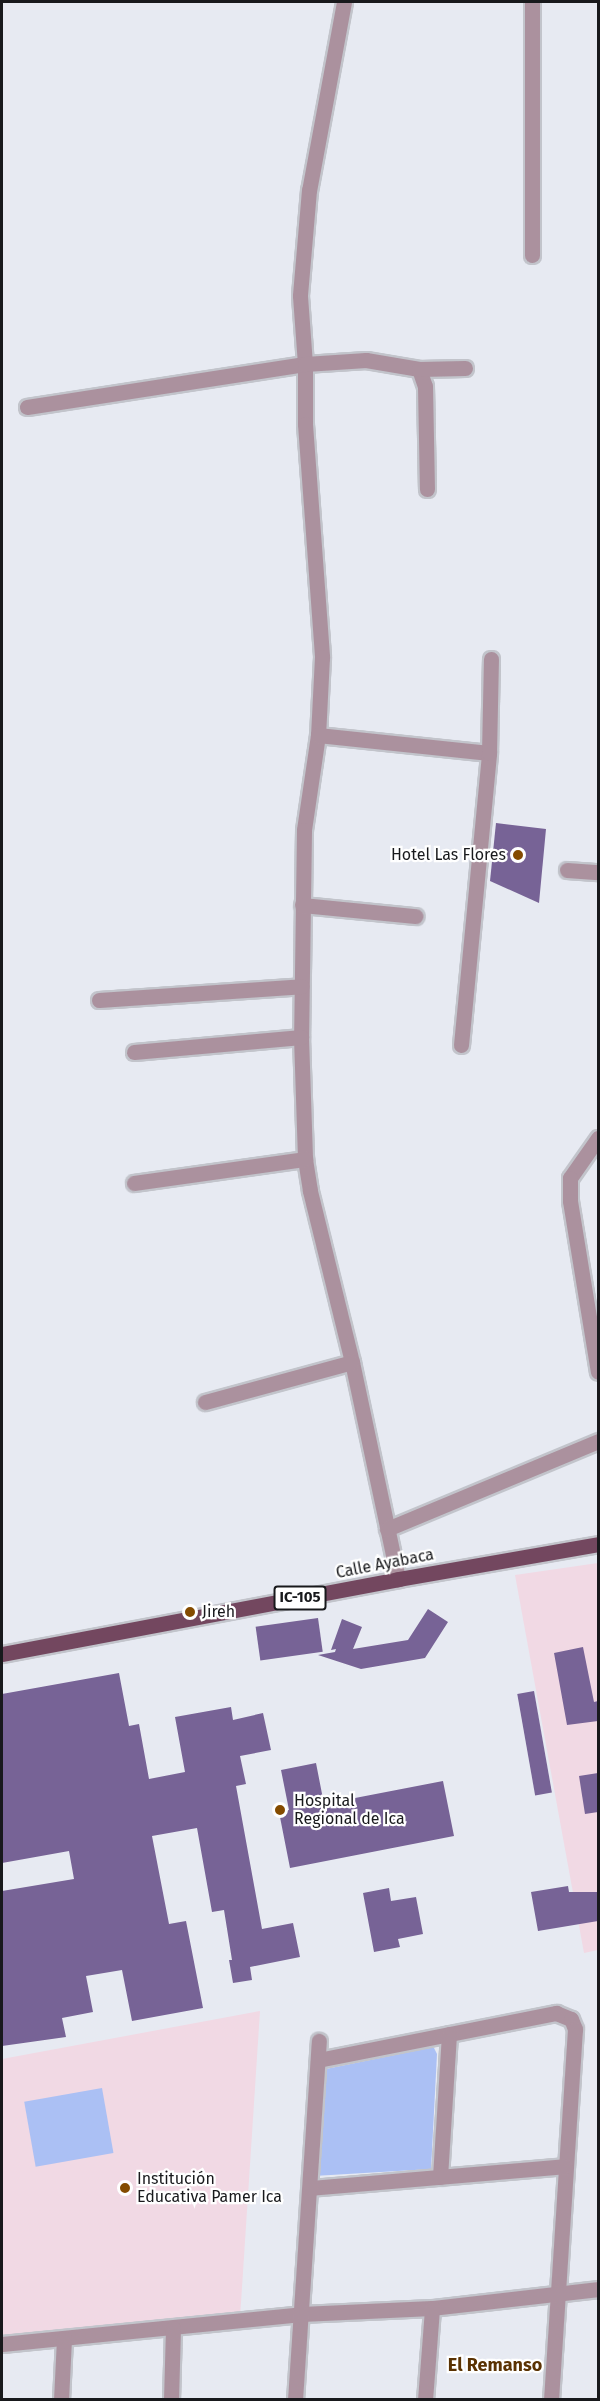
<!DOCTYPE html>
<meta charset="utf-8">
<style>
body{margin:0}
#map{position:relative;width:600px;height:2401px;overflow:hidden;background:#e7eaf2;font-family:"Fira Sans",sans-serif}
div>[style]{position:absolute}
.education>*{inset:0;background:#f1d9e4}
.green>*{inset:0;background:#abc0f4;transform-origin:0 0}
.building>*{inset:0;background:#776396;transform-origin:0 0}
.roads{filter:drop-shadow(2px 0 #c2c4cb) drop-shadow(-2px 0 #c2c4cb) drop-shadow(0 2px #c2c4cb) drop-shadow(0 -2px #c2c4cb)}
.street>*{height:15px;margin:-7.5px;padding:0 7.5px;transform-origin:7.5px;border-radius:7.5px;background:#ab919e}
.primary>*{height:15px;margin:-7.5px;padding:0 7.5px;transform-origin:7.5px;border-radius:7.5px;background:#73475f}
.dots>*{width:16px;height:16px;translate:-50% -50%;box-sizing:border-box;border:3px solid #fff;border-radius:50%}
span{translate:-50% -50%;white-space:nowrap;text-align:center;line-height:1.15;-webkit-text-stroke:4.5px #fff;paint-order:stroke}
.shield-label span{padding:2px 4px;background:#fff;border:2px solid;border-radius:4px;-webkit-text-stroke-width:0}
.shield-label{font-size:15px;color:#18191c;font-weight:700}
.poi-label{font-size:16px;color:#18191c}
.right{translate:-100% -50%;text-align:right}
.left{translate:0 -50%;text-align:left}
.street-label{font-size:16px;color:#18191c}
.neighbourhood-label{font-size:18px;color:#5a3202;font-weight:700}
.frame{position:absolute;inset:0;border:3px solid #18191c;pointer-events:none}
</style>
<div id="map">
<div class="education">
<div style="clip-path:polygon(598px 1563px,598px 1950px,584px 1953px,515px 1575px)"></div>
<div style="clip-path:polygon(260px 2011px,240px 2318px,2px 2339px,2px 2059px)"></div>
</div>
<div class="green">
<div style="clip-path:polygon(429px 2048px,434px 2048px,437px 2054px,431px 2169px,314px 2176px,321px 2070px)"></div>
<div style="left:102px;top:2088px;width:66px;height:79px;rotate:80deg"></div>
</div>
<div class="building">
<div style="clip-path:polygon(496px 823px,546px 829px,539px 903px,490px 881px)"></div>
<div style="clip-path:polygon(428px 1609px,448px 1622px,425px 1658px,361px 1669px,318px 1655px,335px 1652px,336px 1649px,331px 1650px,342px 1619px,362px 1627px,353px 1649px,408px 1640px)"></div>
<div style="left:318px;top:1618px;width:34px;height:63px;rotate:82deg"></div>
<div style="clip-path:polygon(583px 1647px,594px 1702px,598px 1701px,598px 1721px,567px 1725px,554px 1653px)"></div>
<div style="clip-path:polygon(119px 1673px,129px 1726px,139px 1724px,149px 1779px,185px 1772px,175px 1717px,231px 1707px,233px 1720px,263px 1713px,271px 1750px,240px 1756px,246px 1784px,236px 1786px,262px 1929px,293px 1923px,300px 1957px,250px 1967px,252px 1980px,233px 1983px,229px 1960px,232px 1960px,224px 1910px,212px 1912px,197px 1828px,152px 1836px,169px 1924px,186px 1921px,203px 2008px,132px 2021px,122px 1970px,86px 1976px,93px 2012px,62px 2018px,66px 2037px,2px 2046px,2px 1891px,74px 1879px,69px 1851px,2px 1863px,2px 1694px)"></div>
<div style="left:534px;top:1691px;width:103px;height:17px;rotate:80deg"></div>
<div style="clip-path:polygon(316px 1763px,324px 1804px,443px 1781px,454px 1836px,290px 1868px,279px 1812px,289px 1810px,281px 1770px)"></div>
<div style="clip-path:polygon(598px 1773px,598px 1812px,585px 1814px,579px 1776px)"></div>
<div style="clip-path:polygon(568px 1886px,569px 1892px,598px 1892px,598px 1921px,538px 1931px,531px 1892px)"></div>
<div style="clip-path:polygon(389px 1888px,391px 1901px,416px 1897px,423px 1934px,398px 1939px,400px 1947px,374px 1952px,363px 1893px)"></div>
</div>
<div class="roads">
<div class="street">
<div style="left:344px;top:2px;width:191px;rotate:100.5deg"></div>
<div style="left:309px;top:190px;width:106px;rotate:94.9deg"></div>
<div style="left:300px;top:296px;width:68px;rotate:85.8deg"></div>
<div style="left:305px;top:364px;width:60px;rotate:90deg"></div>
<div style="left:305px;top:424px;width:234px;rotate:85.8deg"></div>
<div style="left:322px;top:657px;width:78px;rotate:92.9deg"></div>
<div style="left:318px;top:735px;width:96px;rotate:98.4deg"></div>
<div style="left:304px;top:830px;width:207px;rotate:90.8deg"></div>
<div style="left:301px;top:1037px;width:122px;rotate:88.1deg"></div>
<div style="left:305px;top:1159px;width:32px;rotate:81deg"></div>
<div style="left:310px;top:1191px;width:176px;rotate:76.2deg"></div>
<div style="left:352px;top:1362px;width:222px;rotate:78deg"></div>
<div style="left:532px;top:255px;width:253px;rotate:-90deg"></div>
<div style="left:419px;top:369px;width:18px;rotate:71deg"></div>
<div style="left:425px;top:386px;width:103px;rotate:88.9deg"></div>
<div style="left:27px;top:407px;width:281px;rotate:-8.8deg"></div>
<div style="left:305px;top:364px;width:61px;rotate:-3.8deg"></div>
<div style="left:366px;top:360px;width:54px;rotate:9.6deg"></div>
<div style="left:419px;top:369px;width:46px;rotate:-1.2deg"></div>
<div style="left:318px;top:735px;width:172px;rotate:6deg"></div>
<div style="left:567px;top:870px;width:31px;rotate:4deg"></div>
<div style="left:302px;top:905px;width:114px;rotate:5.6deg"></div>
<div style="left:99px;top:1000px;width:203px;rotate:-3.9deg"></div>
<div style="left:461px;top:1045px;width:293px;rotate:-84.5deg"></div>
<div style="left:489px;top:753px;width:94px;rotate:-88.8deg"></div>
<div style="left:134px;top:1052px;width:168px;rotate:-5.1deg"></div>
<div style="left:598px;top:1138px;width:49px;rotate:125deg"></div>
<div style="left:570px;top:1178px;width:23px;rotate:90deg"></div>
<div style="left:570px;top:1201px;width:173px;rotate:80.7deg"></div>
<div style="left:134px;top:1183px;width:173px;rotate:-8deg"></div>
<div style="left:205px;top:1402px;width:152px;rotate:-15.2deg"></div>
<div style="left:387px;top:1529px;width:229px;rotate:-22.6deg"></div>
<div style="left:318px;top:2060px;width:243px;rotate:-11.2deg"></div>
<div style="left:556px;top:2013px;width:16px;rotate:22deg"></div>
<div style="left:571px;top:2019px;width:11px;rotate:68deg"></div>
<div style="left:575px;top:2029px;width:372px;rotate:93.7deg"></div>
<div style="left:440px;top:2177px;width:143px;rotate:-86.4deg"></div>
<div style="left:310px;top:2188px;width:256px;rotate:-4.9deg"></div>
<div style="left:2px;top:2344px;width:301px;rotate:-5.7deg"></div>
<div style="left:301px;top:2314px;width:131px;rotate:-2.6deg"></div>
<div style="left:432px;top:2308px;width:167px;rotate:-6.5deg"></div>
<div style="left:61px;top:2400px;width:62px;rotate:-87.2deg"></div>
<div style="left:171px;top:2400px;width:72px;rotate:-88.4deg"></div>
<div style="left:295px;top:2400px;width:360px;rotate:-86.2deg"></div>
<div style="left:425px;top:2400px;width:92px;rotate:-85.6deg"></div>
</div>
<div class="primary">
<div style="left:2px;top:1654px;width:403px;rotate:-10.7deg"></div>
<div style="left:398px;top:1579px;width:203px;rotate:-9.9deg"></div>
</div>
</div>
<div class="dots">
<div style="left:518px;top:855px;background:#844b00"></div>
<div style="left:190px;top:1612px;background:#844b00"></div>
<div style="left:280px;top:1810px;background:#844b00"></div>
<div style="left:125px;top:2188px;background:#844b00"></div>
</div>
<div class="shield-label">
<span style="left:300px;top:1598px">IC-105</span>
</div>
<div class="poi-label">
<span class="right" style="left:506px;top:855px">Hotel Las Flores</span>
<span class="left" style="left:202px;top:1612px">Jireh</span>
<span class="left" style="left:294px;top:1810px">Hospital<br>Regional de Ica</span>
<span class="left" style="left:137px;top:2188px">Institución<br>Educativa Pamer Ica</span>
</div>
<div class="street-label">
<span style="left:385px;top:1564px;rotate:-11deg">Calle Ayabaca</span>
</div>
<div class="neighbourhood-label">
<span style="left:495px;top:2365px">El Remanso</span>
</div>
<div class="frame"></div>
</div>
